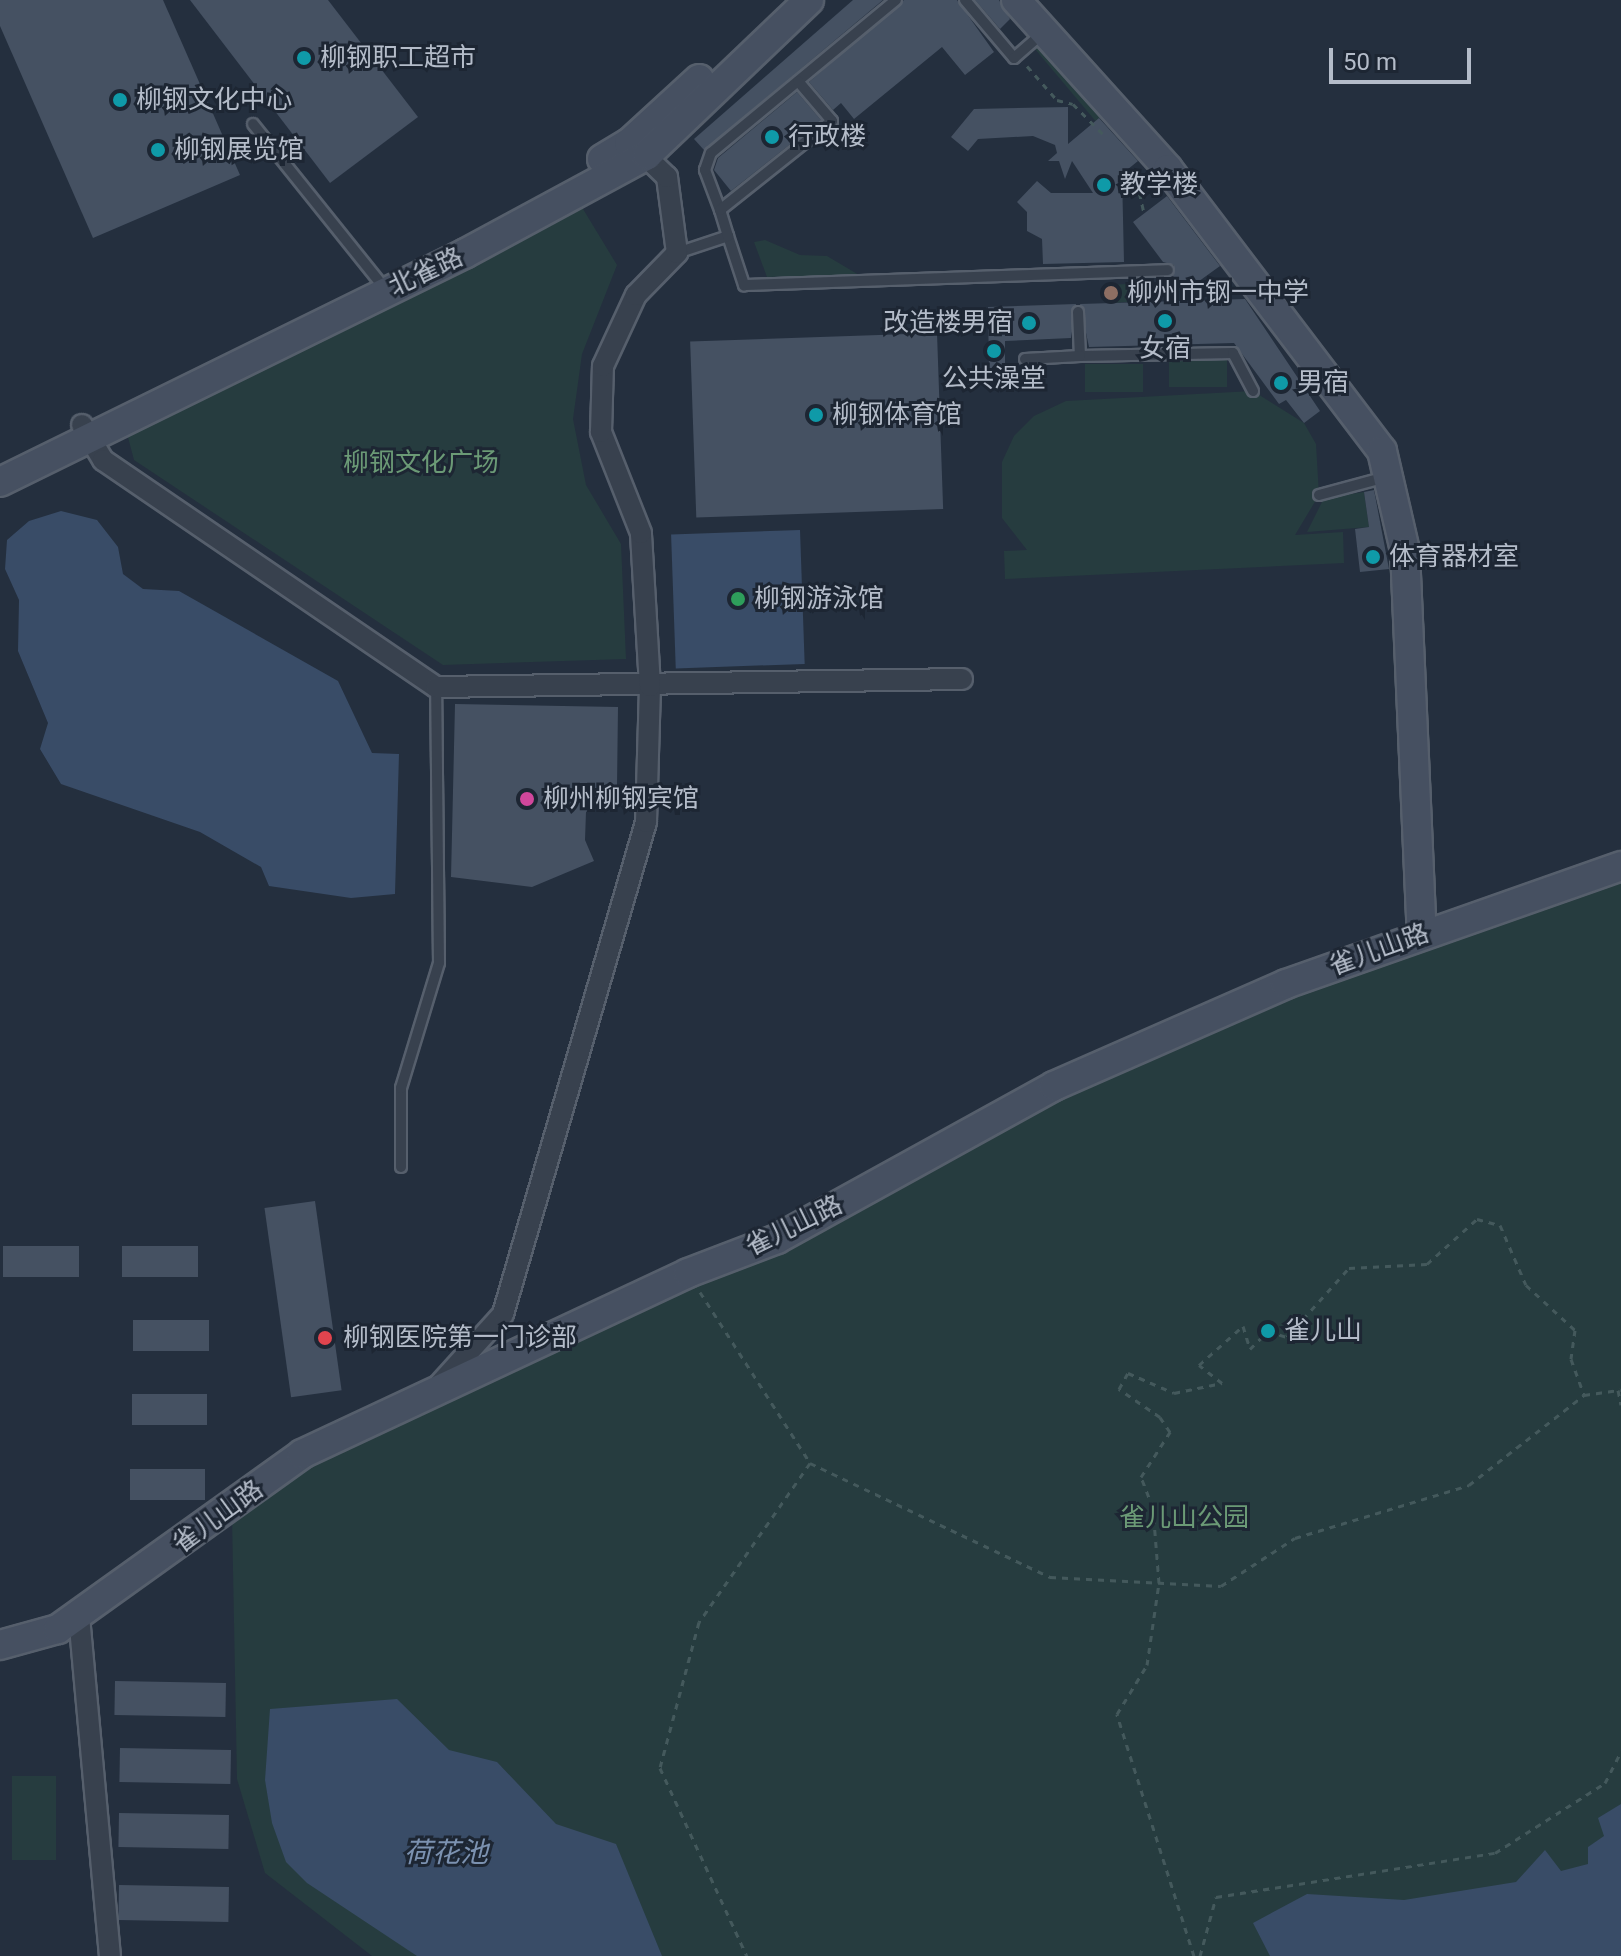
<!DOCTYPE html>
<meta charset="utf-8">
<style>
body{margin:0}
#map{position:relative;width:1621px;height:1956px;overflow:hidden;background:#242f3e;font-family:Roboto,"Noto Sans SC",sans-serif}
div>[style]{position:absolute}
.green>*{inset:0;background:#263c3f;transform-origin:0 0}
.water>*{inset:0;background:#394c67;transform-origin:0 0}
.building>*{inset:0;background:#455162;transform-origin:0 0}
.path>*{height:3px;margin-top:-1.5px;transform-origin:0;background:repeating-linear-gradient(90deg,#44595c 0 6px,transparent 0 12px)}
.roads{filter:drop-shadow(2px 0 #565f6c) drop-shadow(-2px 0 #565f6c) drop-shadow(0 2px #565f6c) drop-shadow(0 -2px #565f6c)}
.lane>*{height:10px;margin:-5px;padding:0 5px;transform-origin:5px;border-radius:5px;background:#38414e}
.street>*{height:20px;margin:-10px;padding:0 10px;transform-origin:10px;border-radius:10px;background:#38414e}
.secondary>*{height:28px;margin:-14px;padding:0 14px;transform-origin:14px;border-radius:14px;background:#465061}
.dots>*{width:22px;height:22px;translate:-50% -50%;box-sizing:border-box;border:4px solid #1d2633;border-radius:50%}
span{translate:-50% -50%;white-space:nowrap;text-align:center;line-height:1.15;-webkit-text-stroke:6px #1d2633;paint-order:stroke}
.poi-label{font-size:26px;color:#b4bcc9}
.left{translate:0 -50%;text-align:left}
.right{translate:-100% -50%;text-align:right}
.street-label{font-size:26px;color:#b4bcc9}
.park-label{font-size:26px;color:#6b9a76}
.water-label{font-size:28px;color:#7c92b1;font-style:italic}
.scale{position:absolute;left:1329px;top:48px;width:142px;height:36px;box-sizing:border-box;border:4px solid #b4bcc9;border-top:0;padding-left:10px;font-size:24px;line-height:28px;white-space:nowrap;color:#b4bcc9;-webkit-text-stroke:6px #1d2633;paint-order:stroke}
</style>
<div id="map">
<div class="green">
<div style="left:1040px;top:41px;width:97px;height:9px;rotate:50deg"></div>
<div style="clip-path:polygon(580px 204px,617px 265px,582px 354px,573px 419px,586px 485px,621px 544px,626px 659px,443px 665px,134px 460px,126px 430px)"></div>
<div style="clip-path:polygon(765px 240px,800px 255px,827px 256px,859px 275px,767px 277px,754px 242px)"></div>
<div style="left:1145px;top:283px;width:18px;height:37px;rotate:87deg"></div>
<div style="left:1227px;top:359px;width:28px;height:58px;rotate:90deg"></div>
<div style="left:1085px;top:364px;width:58px;height:28px"></div>
<div style="clip-path:polygon(1253px 391px,1304px 423px,1316px 444px,1319px 495px,1295px 535px,1343px 532px,1344px 563px,1005px 579px,1004px 551px,1027px 550px,1002px 518px,1002px 462px,1014px 436px,1034px 416px,1066px 401px)"></div>
<div style="clip-path:polygon(1364px 492px,1369px 527px,1307px 532px,1324px 498px)"></div>
<div style="clip-path:polygon(1621px 880px,1621px 1956px,372px 1956px,265px 1873px,237px 1779px,232px 1517px,313px 1462px,1057px 1090px,1414px 948px)"></div>
<div style="left:12px;top:1776px;width:44px;height:84px"></div>
</div>
<div class="water">
<div style="clip-path:polygon(61px 511px,97px 520px,118px 547px,123px 574px,143px 589px,179px 591px,338px 681px,372px 753px,399px 754px,395px 894px,351px 898px,269px 886px,261px 867px,200px 832px,61px 784px,40px 749px,48px 723px,18px 651px,19px 600px,5px 569px,7px 540px,29px 521px)"></div>
<div style="left:800px;top:530px;width:134px;height:129px;rotate:88deg"></div>
<div style="clip-path:polygon(397px 1699px,449px 1750px,497px 1762px,556px 1824px,616px 1844px,662px 1956px,417px 1956px,307px 1883px,286px 1862px,272px 1823px,265px 1780px,270px 1709px)"></div>
<div style="clip-path:polygon(1621px 1804px,1621px 1956px,1270px 1956px,1253px 1923px,1307px 1894px,1404px 1900px,1516px 1882px,1545px 1850px,1561px 1871px,1588px 1864px,1588px 1847px,1604px 1836px,1598px 1818px)"></div>
</div>
<div class="building">
<div style="clip-path:polygon(0 0,163px 0,240px 175px,93px 238px,0 26px)"></div>
<div style="clip-path:polygon(190px 0,328px 0,418px 117px,330px 183px)"></div>
<div style="clip-path:polygon(853px 0,883px 0,704px 150px,694px 139px)"></div>
<div style="clip-path:polygon(904px 0,957px 0,994px 52px,965px 75px,942px 47px,854px 119px,841px 103px,833px 110px,809px 82px)"></div>
<div style="clip-path:polygon(975px 0,999px 0,1010px 19px,1000px 29px)"></div>
<div style="clip-path:polygon(797px 92px,821px 120px,731px 191px,714px 170px,718px 158px)"></div>
<div style="clip-path:polygon(1068px 107px,1068px 144px,1099px 118px,1138px 161px,1122px 174px,1124px 262px,1043px 264px,1042px 239px,1027px 231px,1027px 212px,1017px 202px,1037px 181px,1051px 193px,1093px 193px,1072px 161px,1065px 179px,1059px 161px,1048px 161px,1057px 153px,1055px 145px,1033px 136px,978px 139px,968px 151px,951px 137px,974px 109px)"></div>
<div style="clip-path:polygon(1167px 196px,1220px 266px,1184px 292px,1173px 276px,1174px 265px,1163px 262px,1133px 222px)"></div>
<div style="clip-path:polygon(1245px 299px,1320px 411px,1304px 423px,1286px 400px,1279px 404px,1234px 343px,1089px 347px,1080px 304px)"></div>
<div style="clip-path:polygon(1076px 304px,1071px 338px,1005px 341px,1005px 371px,989px 371px,988px 307px)"></div>
<div style="left:937px;top:333px;width:176px;height:247px;rotate:88deg"></div>
<div style="clip-path:polygon(1374px 490px,1389px 569px,1360px 572px,1355px 529px,1369px 527px,1364px 492px)"></div>
<div style="clip-path:polygon(455px 704px,618px 707px,617px 787px,586px 812px,585px 840px,594px 861px,532px 887px,451px 877px)"></div>
<div style="left:315px;top:1201px;width:191px;height:51px;rotate:82deg"></div>
<div style="left:3px;top:1246px;width:76px;height:31px"></div>
<div style="left:122px;top:1246px;width:76px;height:31px"></div>
<div style="left:133px;top:1320px;width:76px;height:31px"></div>
<div style="left:132px;top:1394px;width:75px;height:31px"></div>
<div style="left:130px;top:1469px;width:75px;height:31px"></div>
<div style="left:115px;top:1681px;width:111px;height:34px;rotate:1deg"></div>
<div style="left:120px;top:1748px;width:111px;height:34px;rotate:1deg"></div>
<div style="left:119px;top:1813px;width:110px;height:34px;rotate:1deg"></div>
<div style="left:119px;top:1885px;width:110px;height:35px;rotate:1deg"></div>
</div>
<div class="path">
<div style="left:1027px;top:66px;width:45px;rotate:48.6deg"></div>
<div style="left:1057px;top:100px;width:16px;rotate:14deg"></div>
<div style="left:1073px;top:104px;width:42px;rotate:45deg"></div>
<div style="left:1134px;top:169px;width:45px;rotate:77.2deg"></div>
<div style="left:700px;top:1292px;width:203px;rotate:57.2deg"></div>
<div style="left:810px;top:1463px;width:194px;rotate:124.9deg"></div>
<div style="left:699px;top:1622px;width:151px;rotate:105deg"></div>
<div style="left:660px;top:1768px;width:207px;rotate:65.2deg"></div>
<div style="left:1618px;top:1390px;width:15px;rotate:79deg"></div>
<div style="left:810px;top:1463px;width:266px;rotate:25.4deg"></div>
<div style="left:1050px;top:1577px;width:171px;rotate:3deg"></div>
<div style="left:1221px;top:1586px;width:88px;rotate:-33deg"></div>
<div style="left:1295px;top:1538px;width:182px;rotate:-16.9deg"></div>
<div style="left:1469px;top:1485px;width:146px;rotate:-38deg"></div>
<div style="left:1584px;top:1395px;width:37px;rotate:-8deg"></div>
<div style="left:1194px;top:1956px;width:254px;rotate:-107.7deg"></div>
<div style="left:1117px;top:1714px;width:57px;rotate:-58.5deg"></div>
<div style="left:1147px;top:1665px;width:83px;rotate:-81.7deg"></div>
<div style="left:1159px;top:1583px;width:75px;rotate:-94.6deg"></div>
<div style="left:1153px;top:1508px;width:33px;rotate:-111deg"></div>
<div style="left:1141px;top:1477px;width:54px;rotate:-57.2deg"></div>
<div style="left:1170px;top:1432px;width:18px;rotate:-124deg"></div>
<div style="left:1160px;top:1417px;width:50px;rotate:-145.7deg"></div>
<div style="left:1119px;top:1389px;width:18px;rotate:-61deg"></div>
<div style="left:1128px;top:1373px;width:50px;rotate:23.5deg"></div>
<div style="left:1174px;top:1393px;width:49px;rotate:-11.8deg"></div>
<div style="left:1222px;top:1383px;width:29px;rotate:-142deg"></div>
<div style="left:1199px;top:1365px;width:59px;rotate:-41.6deg"></div>
<div style="left:1243px;top:1326px;width:24px;rotate:73deg"></div>
<div style="left:1250px;top:1349px;width:25px;rotate:-45deg"></div>
<div style="left:1268px;top:1331px;width:20px;rotate:18deg"></div>
<div style="left:1287px;top:1337px;width:93px;rotate:-48.1deg"></div>
<div style="left:1349px;top:1268px;width:78px;rotate:-2.9deg"></div>
<div style="left:1427px;top:1264px;width:67px;rotate:-42deg"></div>
<div style="left:1477px;top:1219px;width:24px;rotate:15deg"></div>
<div style="left:1500px;top:1225px;width:65px;rotate:66.6deg"></div>
<div style="left:1526px;top:1285px;width:67px;rotate:42.6deg"></div>
<div style="left:1575px;top:1330px;width:29px;rotate:98deg"></div>
<div style="left:1571px;top:1359px;width:38px;rotate:70deg"></div>
<div style="left:1200px;top:1956px;width:61px;rotate:-74.8deg"></div>
<div style="left:1216px;top:1897px;width:282px;rotate:-9deg"></div>
<div style="left:1495px;top:1853px;width:130px;rotate:-32.5deg"></div>
<div style="left:1605px;top:1783px;width:36px;rotate:-63deg"></div>
</div>
<div class="roads">
<div class="lane">
<div style="left:965px;top:0;width:76px;rotate:49.8deg"></div>
<div style="left:1014px;top:58px;width:38px;rotate:-41deg"></div>
<div style="left:253px;top:124px;width:213px;rotate:51.3deg"></div>
<div style="left:720px;top:210px;width:43px;rotate:-110.6deg"></div>
<div style="left:705px;top:170px;width:18px;rotate:-71deg"></div>
<div style="left:711px;top:153px;width:240px;rotate:-39.6deg"></div>
<div style="left:728px;top:236px;width:52px;rotate:71.9deg"></div>
<div style="left:744px;top:285px;width:424px;rotate:-2deg"></div>
<div style="left:677px;top:253px;width:54px;rotate:-18.4deg"></div>
<div style="left:728px;top:236px;width:27px;rotate:-107deg"></div>
<div style="left:720px;top:210px;width:143px;rotate:-38.5deg"></div>
<div style="left:832px;top:121px;width:52px;rotate:-130.4deg"></div>
<div style="left:1078px;top:312px;width:44px;rotate:87.4deg"></div>
<div style="left:1080px;top:356px;width:153px;rotate:-1.1deg"></div>
<div style="left:1233px;top:353px;width:43px;rotate:62.2deg"></div>
<div style="left:1025px;top:359px;width:55px;rotate:-3.1deg"></div>
<div style="left:1319px;top:495px;width:69px;rotate:-15deg"></div>
<div style="left:401px;top:1167px;width:79px;rotate:-90deg"></div>
<div style="left:401px;top:1088px;width:131px;rotate:-73.1deg"></div>
<div style="left:439px;top:963px;width:276px;rotate:-90.6deg"></div>
</div>
<div class="street">
<div style="left:82px;top:425px;width:41px;rotate:59deg"></div>
<div style="left:103px;top:460px;width:403px;rotate:34.3deg"></div>
<div style="left:436px;top:687px;width:526px;rotate:-0.87deg"></div>
<div style="left:438px;top:1386px;width:97px;rotate:-47.9deg"></div>
<div style="left:503px;top:1314px;width:512px;rotate:-73.79deg"></div>
<div style="left:646px;top:822px;width:136px;rotate:-88.3deg"></div>
<div style="left:650px;top:686px;width:153px;rotate:-93.4deg"></div>
<div style="left:641px;top:533px;width:109px;rotate:-111.6deg"></div>
<div style="left:601px;top:432px;width:66px;rotate:-88.3deg"></div>
<div style="left:603px;top:366px;width:78px;rotate:-65.1deg"></div>
<div style="left:636px;top:295px;width:59px;rotate:-45.7deg"></div>
<div style="left:677px;top:253px;width:77px;rotate:-97.5deg"></div>
<div style="left:667px;top:177px;width:40px;rotate:-136deg"></div>
<div style="left:79px;top:1616px;width:341px;rotate:84.8deg"></div>
</div>
<div class="secondary">
<div style="left:1016px;top:0;width:227px;rotate:48deg"></div>
<div style="left:1168px;top:169px;width:354px;rotate:52.8deg"></div>
<div style="left:1382px;top:451px;width:103px;rotate:77deg"></div>
<div style="left:1405px;top:551px;width:384px;rotate:87.5deg"></div>
<div style="left:602px;top:159px;width:31px;rotate:-31deg"></div>
<div style="left:629px;top:143px;width:95px;rotate:-42.4deg"></div>
<div style="left:0;top:482px;width:519px;rotate:-26.17deg"></div>
<div style="left:466px;top:253px;width:206px;rotate:-28.4deg"></div>
<div style="left:647px;top:155px;width:224px;rotate:-43.7deg"></div>
<div style="left:0;top:1645px;width:60px;rotate:-15.4deg"></div>
<div style="left:58px;top:1629px;width:300px;rotate:-35.6deg"></div>
<div style="left:302px;top:1454px;width:426px;rotate:-25.1deg"></div>
<div style="left:688px;top:1273px;width:95px;rotate:-20.9deg"></div>
<div style="left:777px;top:1239px;width:316px;rotate:-28.9deg"></div>
<div style="left:1054px;top:1086px;width:253px;rotate:-23.7deg"></div>
<div style="left:1286px;top:984px;width:355px;rotate:-19.4deg"></div>
</div>
</div>
<div class="dots">
<div style="left:304px;top:58px;background:#0f9aa8"></div>
<div style="left:120px;top:100px;background:#0f9aa8"></div>
<div style="left:772px;top:137px;background:#0f9aa8"></div>
<div style="left:158px;top:150px;background:#0f9aa8"></div>
<div style="left:1104px;top:185px;background:#0f9aa8"></div>
<div style="left:1111px;top:293px;background:#8d6e63"></div>
<div style="left:1165px;top:321px;background:#0f9aa8"></div>
<div style="left:1029px;top:323px;background:#0f9aa8"></div>
<div style="left:994px;top:351px;background:#0f9aa8"></div>
<div style="left:1281px;top:383px;background:#0f9aa8"></div>
<div style="left:816px;top:415px;background:#0f9aa8"></div>
<div style="left:1373px;top:557px;background:#0f9aa8"></div>
<div style="left:738px;top:599px;background:#2e9e5b"></div>
<div style="left:527px;top:799px;background:#d1479c"></div>
<div style="left:1268px;top:1331px;background:#0f9aa8"></div>
<div style="left:325px;top:1338px;background:#e0444e"></div>
</div>
<div class="poi-label">
<span class="left" style="left:320px;top:58px">柳钢职工超市</span>
<span class="left" style="left:136px;top:100px">柳钢文化中心</span>
<span class="left" style="left:788px;top:137px">行政楼</span>
<span class="left" style="left:174px;top:150px">柳钢展览馆</span>
<span class="left" style="left:1120px;top:185px">教学楼</span>
<span class="left" style="left:1127px;top:293px">柳州市钢一中学</span>
<span class="right" style="left:1013px;top:323px">改造楼男宿</span>
<span style="left:1165px;top:349px">女宿</span>
<span style="left:994px;top:379px">公共澡堂</span>
<span class="left" style="left:1297px;top:383px">男宿</span>
<span class="left" style="left:832px;top:415px">柳钢体育馆</span>
<span class="left" style="left:1389px;top:557px">体育器材室</span>
<span class="left" style="left:754px;top:599px">柳钢游泳馆</span>
<span class="left" style="left:543px;top:799px">柳州柳钢宾馆</span>
<span class="left" style="left:1284px;top:1331px">雀儿山</span>
<span class="left" style="left:343px;top:1338px">柳钢医院第一门诊部</span>
</div>
<div class="street-label">
<span style="left:426px;top:272px;rotate:-25deg">北雀路</span>
<span style="left:1379px;top:950px;rotate:-20deg">雀儿山路</span>
<span style="left:794px;top:1226px;rotate:-26deg">雀儿山路</span>
<span style="left:218px;top:1517px;rotate:-36deg">雀儿山路</span>
</div>
<div class="park-label">
<span style="left:421px;top:463px">柳钢文化广场</span>
<span style="left:1184px;top:1518px">雀儿山公园</span>
</div>
<div class="water-label">
<span style="left:446px;top:1853px">荷花池</span>
</div>
<div class="scale">50 m</div>
</div>
